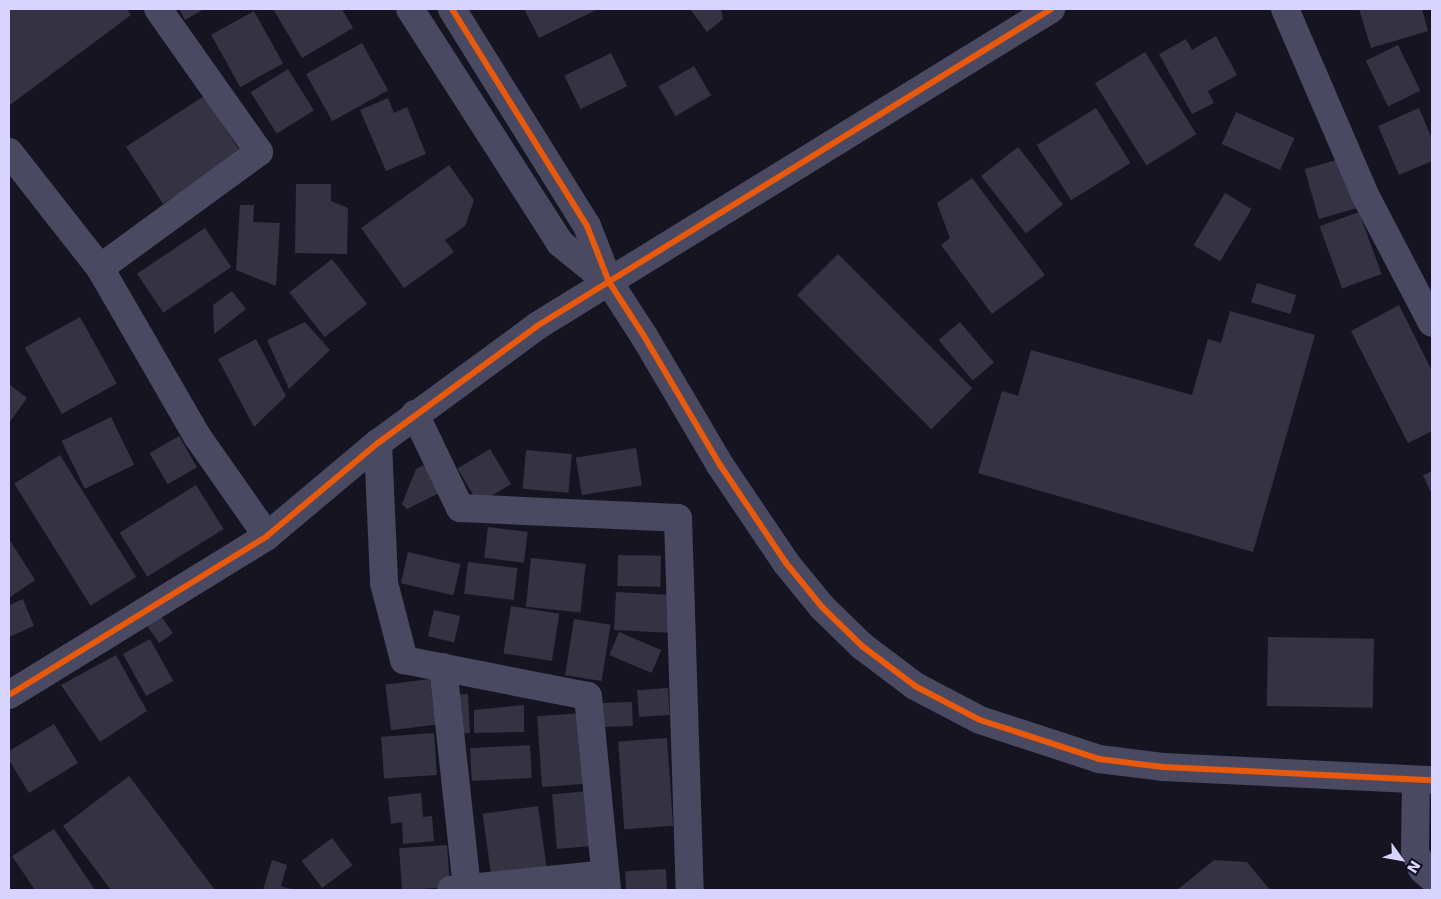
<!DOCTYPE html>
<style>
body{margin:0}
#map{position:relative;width:1441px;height:899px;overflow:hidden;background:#161421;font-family:"DejaVu Sans",sans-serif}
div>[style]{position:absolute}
.building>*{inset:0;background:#343243;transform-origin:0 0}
.minor>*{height:28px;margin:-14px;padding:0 14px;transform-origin:14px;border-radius:14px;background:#4a4962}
.tertiary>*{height:28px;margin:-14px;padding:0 14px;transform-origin:14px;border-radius:14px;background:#4a4962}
.cycleway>*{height:6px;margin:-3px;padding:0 3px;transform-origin:3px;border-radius:3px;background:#e8590c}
span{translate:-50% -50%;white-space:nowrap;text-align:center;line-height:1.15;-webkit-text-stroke:4.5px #130f26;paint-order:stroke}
.frame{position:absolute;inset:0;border:10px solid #d9d4ff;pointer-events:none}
.north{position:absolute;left:1376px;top:834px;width:50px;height:50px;-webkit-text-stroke:4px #130f26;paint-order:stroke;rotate:122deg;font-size:14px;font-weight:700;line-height:20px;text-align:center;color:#d9d4ff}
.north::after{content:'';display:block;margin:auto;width:18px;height:22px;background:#d9d4ff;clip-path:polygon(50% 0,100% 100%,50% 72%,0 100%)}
</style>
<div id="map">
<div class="building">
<div style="clip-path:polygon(9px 9px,127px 9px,131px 15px,10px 105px)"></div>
<div style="clip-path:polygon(179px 9px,204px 9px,185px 20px)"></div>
<div style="clip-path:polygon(273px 9px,342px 9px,353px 28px,302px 58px)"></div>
<div style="clip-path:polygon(524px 9px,598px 9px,539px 38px)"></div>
<div style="clip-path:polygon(690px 9px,721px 9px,723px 19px,707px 32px)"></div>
<div style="clip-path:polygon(1359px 9px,1422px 9px,1428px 31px,1371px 48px)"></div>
<div style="left:254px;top:11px;width:60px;height:49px;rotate:61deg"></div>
<div style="clip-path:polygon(1216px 36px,1237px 75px,1208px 91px,1214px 103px,1192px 114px,1159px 54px,1186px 39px,1192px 50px)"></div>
<div style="left:362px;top:43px;width:54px;height:64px;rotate:61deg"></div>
<div style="left:1398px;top:45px;width:51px;height:36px;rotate:64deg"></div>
<div style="left:1145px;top:52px;width:97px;height:59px;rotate:58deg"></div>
<div style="left:611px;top:53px;width:37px;height:52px;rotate:64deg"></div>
<div style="left:694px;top:66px;width:34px;height:41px;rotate:60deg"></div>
<div style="left:288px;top:69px;width:49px;height:44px;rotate:58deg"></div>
<div style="left:204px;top:96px;width:68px;height:93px;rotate:57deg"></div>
<div style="clip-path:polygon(388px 98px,394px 113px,407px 107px,426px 154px,386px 171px,360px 110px)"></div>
<div style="left:1096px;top:108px;width:65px;height:70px;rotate:58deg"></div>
<div style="clip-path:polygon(1419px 108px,1432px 139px,1432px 161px,1399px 175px,1378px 126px)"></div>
<div style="left:1236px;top:112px;width:64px;height:35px;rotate:24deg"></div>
<div style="left:1018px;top:147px;width:73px;height:47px;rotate:52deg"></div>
<div style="left:1343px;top:158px;width:52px;height:40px;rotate:74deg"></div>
<div style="clip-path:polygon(449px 165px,474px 200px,465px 226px,445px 240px,454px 252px,404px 288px,361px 228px)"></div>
<div style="clip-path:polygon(972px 178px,1045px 275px,992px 314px,941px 245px,950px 238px,937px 203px)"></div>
<div style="clip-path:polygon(296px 184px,331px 184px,331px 201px,348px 208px,347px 254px,295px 253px)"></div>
<div style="left:1225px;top:193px;width:31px;height:61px;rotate:31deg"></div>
<div style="clip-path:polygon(240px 205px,254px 205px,253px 222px,280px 223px,276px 286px,236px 270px)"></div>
<div style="left:1359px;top:212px;width:66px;height:42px;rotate:70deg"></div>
<div style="left:205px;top:228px;width:47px;height:82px;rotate:56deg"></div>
<div style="left:838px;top:254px;width:190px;height:58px;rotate:45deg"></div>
<div style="left:332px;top:259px;width:57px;height:54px;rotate:52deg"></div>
<div style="left:1257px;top:283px;width:41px;height:20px;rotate:17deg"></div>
<div style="clip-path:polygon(232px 291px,246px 309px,214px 334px,213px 305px)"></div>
<div style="clip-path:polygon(1399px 305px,1432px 371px,1432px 431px,1408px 443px,1351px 331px)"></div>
<div style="clip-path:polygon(1230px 311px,1315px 335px,1253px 552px,978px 473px,1002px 391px,1018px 396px,1031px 350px,1192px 395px,1208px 339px,1221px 343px)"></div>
<div style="left:80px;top:317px;width:76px;height:63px;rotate:61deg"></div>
<div style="clip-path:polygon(305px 322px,330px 350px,289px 389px,267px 340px)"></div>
<div style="left:960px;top:322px;width:53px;height:28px;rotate:50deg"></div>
<div style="clip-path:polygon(256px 339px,286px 396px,254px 427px,218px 359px)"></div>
<div style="clip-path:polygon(9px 384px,27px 398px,9px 423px)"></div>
<div style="left:111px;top:417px;width:53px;height:55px;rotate:64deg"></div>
<div style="left:179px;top:436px;width:36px;height:34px;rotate:60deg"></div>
<div style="left:636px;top:448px;width:38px;height:61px;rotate:81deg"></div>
<div style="left:490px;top:449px;width:41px;height:38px;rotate:59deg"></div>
<div style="left:526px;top:450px;width:46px;height:39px;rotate:5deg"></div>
<div style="left:60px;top:455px;width:144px;height:54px;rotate:58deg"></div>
<div style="clip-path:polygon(433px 461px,447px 489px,407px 509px,402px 504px,416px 469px)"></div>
<div style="clip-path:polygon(1432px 471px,1432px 495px,1423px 475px)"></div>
<div style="left:196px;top:485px;width:52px;height:90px;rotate:58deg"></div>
<div style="left:488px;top:527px;width:40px;height:31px;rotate:7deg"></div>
<div style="clip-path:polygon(9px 539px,35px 580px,9px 598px)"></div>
<div style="left:408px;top:552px;width:54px;height:32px;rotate:13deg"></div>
<div style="left:618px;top:555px;width:43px;height:31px;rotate:1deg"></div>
<div style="left:531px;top:558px;width:55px;height:49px;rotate:6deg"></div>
<div style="left:468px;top:562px;width:50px;height:32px;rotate:7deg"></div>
<div style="left:616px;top:592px;width:54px;height:38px;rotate:3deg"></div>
<div style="clip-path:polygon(23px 599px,34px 626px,9px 637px,9px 605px)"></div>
<div style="left:511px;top:606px;width:49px;height:48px;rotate:9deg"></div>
<div style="left:434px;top:610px;width:27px;height:27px;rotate:13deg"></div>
<div style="left:161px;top:616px;width:21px;height:17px;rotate:55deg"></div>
<div style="left:574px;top:619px;width:37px;height:57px;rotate:9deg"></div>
<div style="left:619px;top:632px;width:46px;height:25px;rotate:23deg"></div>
<div style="left:1268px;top:637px;width:106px;height:69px;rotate:1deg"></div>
<div style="left:150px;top:639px;width:48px;height:31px;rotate:61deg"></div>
<div style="clip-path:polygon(116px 655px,147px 711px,100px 742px,61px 685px)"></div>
<div style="left:430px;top:679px;width:46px;height:45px;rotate:83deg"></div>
<div style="left:668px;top:688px;width:27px;height:31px;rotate:86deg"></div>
<div style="left:468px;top:694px;width:39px;height:13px;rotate:87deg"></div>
<div style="left:632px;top:702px;width:24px;height:31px;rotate:88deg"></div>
<div style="clip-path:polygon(524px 705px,524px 732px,474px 733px,474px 710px)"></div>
<div style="left:582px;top:713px;width:71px;height:45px;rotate:86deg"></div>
<div style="clip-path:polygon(54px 724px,78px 763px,29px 793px,9px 760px,9px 751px)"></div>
<div style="left:434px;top:733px;width:42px;height:53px;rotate:86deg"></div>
<div style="left:667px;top:738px;width:88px;height:49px;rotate:86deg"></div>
<div style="left:530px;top:745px;width:33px;height:60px;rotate:87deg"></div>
<div style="clip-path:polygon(129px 776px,215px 890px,111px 890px,63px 826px)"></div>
<div style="left:590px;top:791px;width:55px;height:38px;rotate:85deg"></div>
<div style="clip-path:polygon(421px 793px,423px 817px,432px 816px,434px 841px,403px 844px,402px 822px,391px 824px,388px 797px)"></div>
<div style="left:538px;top:806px;width:65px;height:56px;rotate:82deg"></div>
<div style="clip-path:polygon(54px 829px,95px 890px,35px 890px,12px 856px)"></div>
<div style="left:332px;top:838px;width:34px;height:38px;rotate:53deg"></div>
<div style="left:447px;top:845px;width:42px;height:48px;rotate:86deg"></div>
<div style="clip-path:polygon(272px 860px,287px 865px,281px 886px,294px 890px,263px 890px)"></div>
<div style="clip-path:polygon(1214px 860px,1247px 862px,1270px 890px,1177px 890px)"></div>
<div style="left:666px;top:869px;width:21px;height:41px;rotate:87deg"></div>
</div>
<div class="minor">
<div style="left:9px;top:152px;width:147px;rotate:51.9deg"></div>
<div style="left:100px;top:268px;width:194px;rotate:60deg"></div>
<div style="left:197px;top:436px;width:122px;rotate:55deg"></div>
<div style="left:100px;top:268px;width:197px;rotate:-36.1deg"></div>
<div style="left:259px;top:152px;width:175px;rotate:-125.2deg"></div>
<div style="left:415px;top:414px;width:104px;rotate:64.4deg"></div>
<div style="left:460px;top:508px;width:218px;rotate:2.6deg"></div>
<div style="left:678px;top:518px;width:372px;rotate:88.2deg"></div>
<div style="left:378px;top:443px;width:140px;rotate:87.5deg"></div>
<div style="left:384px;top:583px;width:80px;rotate:75.4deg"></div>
<div style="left:404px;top:660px;width:187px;rotate:11.1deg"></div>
<div style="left:588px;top:696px;width:195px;rotate:84.4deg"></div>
<div style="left:443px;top:667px;width:223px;rotate:83.8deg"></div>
<div style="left:1416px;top:780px;width:71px;rotate:90.8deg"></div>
<div style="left:1415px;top:851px;width:19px;rotate:69deg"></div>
<div style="left:1422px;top:869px;width:13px;rotate:42deg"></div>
<div style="left:451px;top:890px;width:155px;rotate:-5.9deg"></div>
</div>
<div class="tertiary">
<div style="left:410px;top:9px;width:278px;rotate:57.3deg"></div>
<div style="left:560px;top:243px;width:60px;rotate:39deg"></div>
<div style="left:452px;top:9px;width:256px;rotate:58.1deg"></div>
<div style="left:587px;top:226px;width:60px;rotate:68.6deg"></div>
<div style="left:609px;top:282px;width:64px;rotate:57.1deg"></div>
<div style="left:644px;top:336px;width:150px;rotate:59.5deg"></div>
<div style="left:720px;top:465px;width:118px;rotate:56deg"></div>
<div style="left:786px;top:563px;width:57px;rotate:50.7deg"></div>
<div style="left:822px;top:607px;width:56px;rotate:44.3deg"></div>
<div style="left:862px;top:646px;width:66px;rotate:37deg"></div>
<div style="left:915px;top:686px;width:73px;rotate:27.6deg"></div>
<div style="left:980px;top:720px;width:125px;rotate:18.1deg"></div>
<div style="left:1099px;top:759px;width:64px;rotate:7.1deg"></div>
<div style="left:1163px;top:767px;width:269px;rotate:2.8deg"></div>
<div style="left:1285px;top:9px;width:202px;rotate:66.7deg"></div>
<div style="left:1365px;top:195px;width:144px;rotate:62.4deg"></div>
<div style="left:9px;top:695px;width:303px;rotate:-31.6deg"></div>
<div style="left:267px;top:536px;width:145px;rotate:-40deg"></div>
<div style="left:378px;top:443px;width:197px;rotate:-36.3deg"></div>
<div style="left:537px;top:326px;width:604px;rotate:-31.66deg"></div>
</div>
<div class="cycleway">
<div style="left:452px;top:9px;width:256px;rotate:58.1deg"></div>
<div style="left:587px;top:226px;width:60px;rotate:68.6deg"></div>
<div style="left:609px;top:282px;width:64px;rotate:57.1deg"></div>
<div style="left:644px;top:336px;width:150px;rotate:59.5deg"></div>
<div style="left:720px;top:465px;width:118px;rotate:56deg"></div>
<div style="left:786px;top:563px;width:57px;rotate:50.7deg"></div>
<div style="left:822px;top:607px;width:56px;rotate:44.3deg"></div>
<div style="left:862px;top:646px;width:66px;rotate:37deg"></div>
<div style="left:915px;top:686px;width:73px;rotate:27.6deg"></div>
<div style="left:980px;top:720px;width:125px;rotate:18.1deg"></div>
<div style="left:1099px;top:759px;width:64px;rotate:7.1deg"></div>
<div style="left:1163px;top:767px;width:269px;rotate:2.8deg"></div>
<div style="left:9px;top:695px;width:303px;rotate:-31.6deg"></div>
<div style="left:267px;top:536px;width:145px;rotate:-40deg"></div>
<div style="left:378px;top:443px;width:197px;rotate:-36.3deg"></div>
<div style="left:537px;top:326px;width:604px;rotate:-31.66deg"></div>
</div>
<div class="frame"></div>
<div class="north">N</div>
</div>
